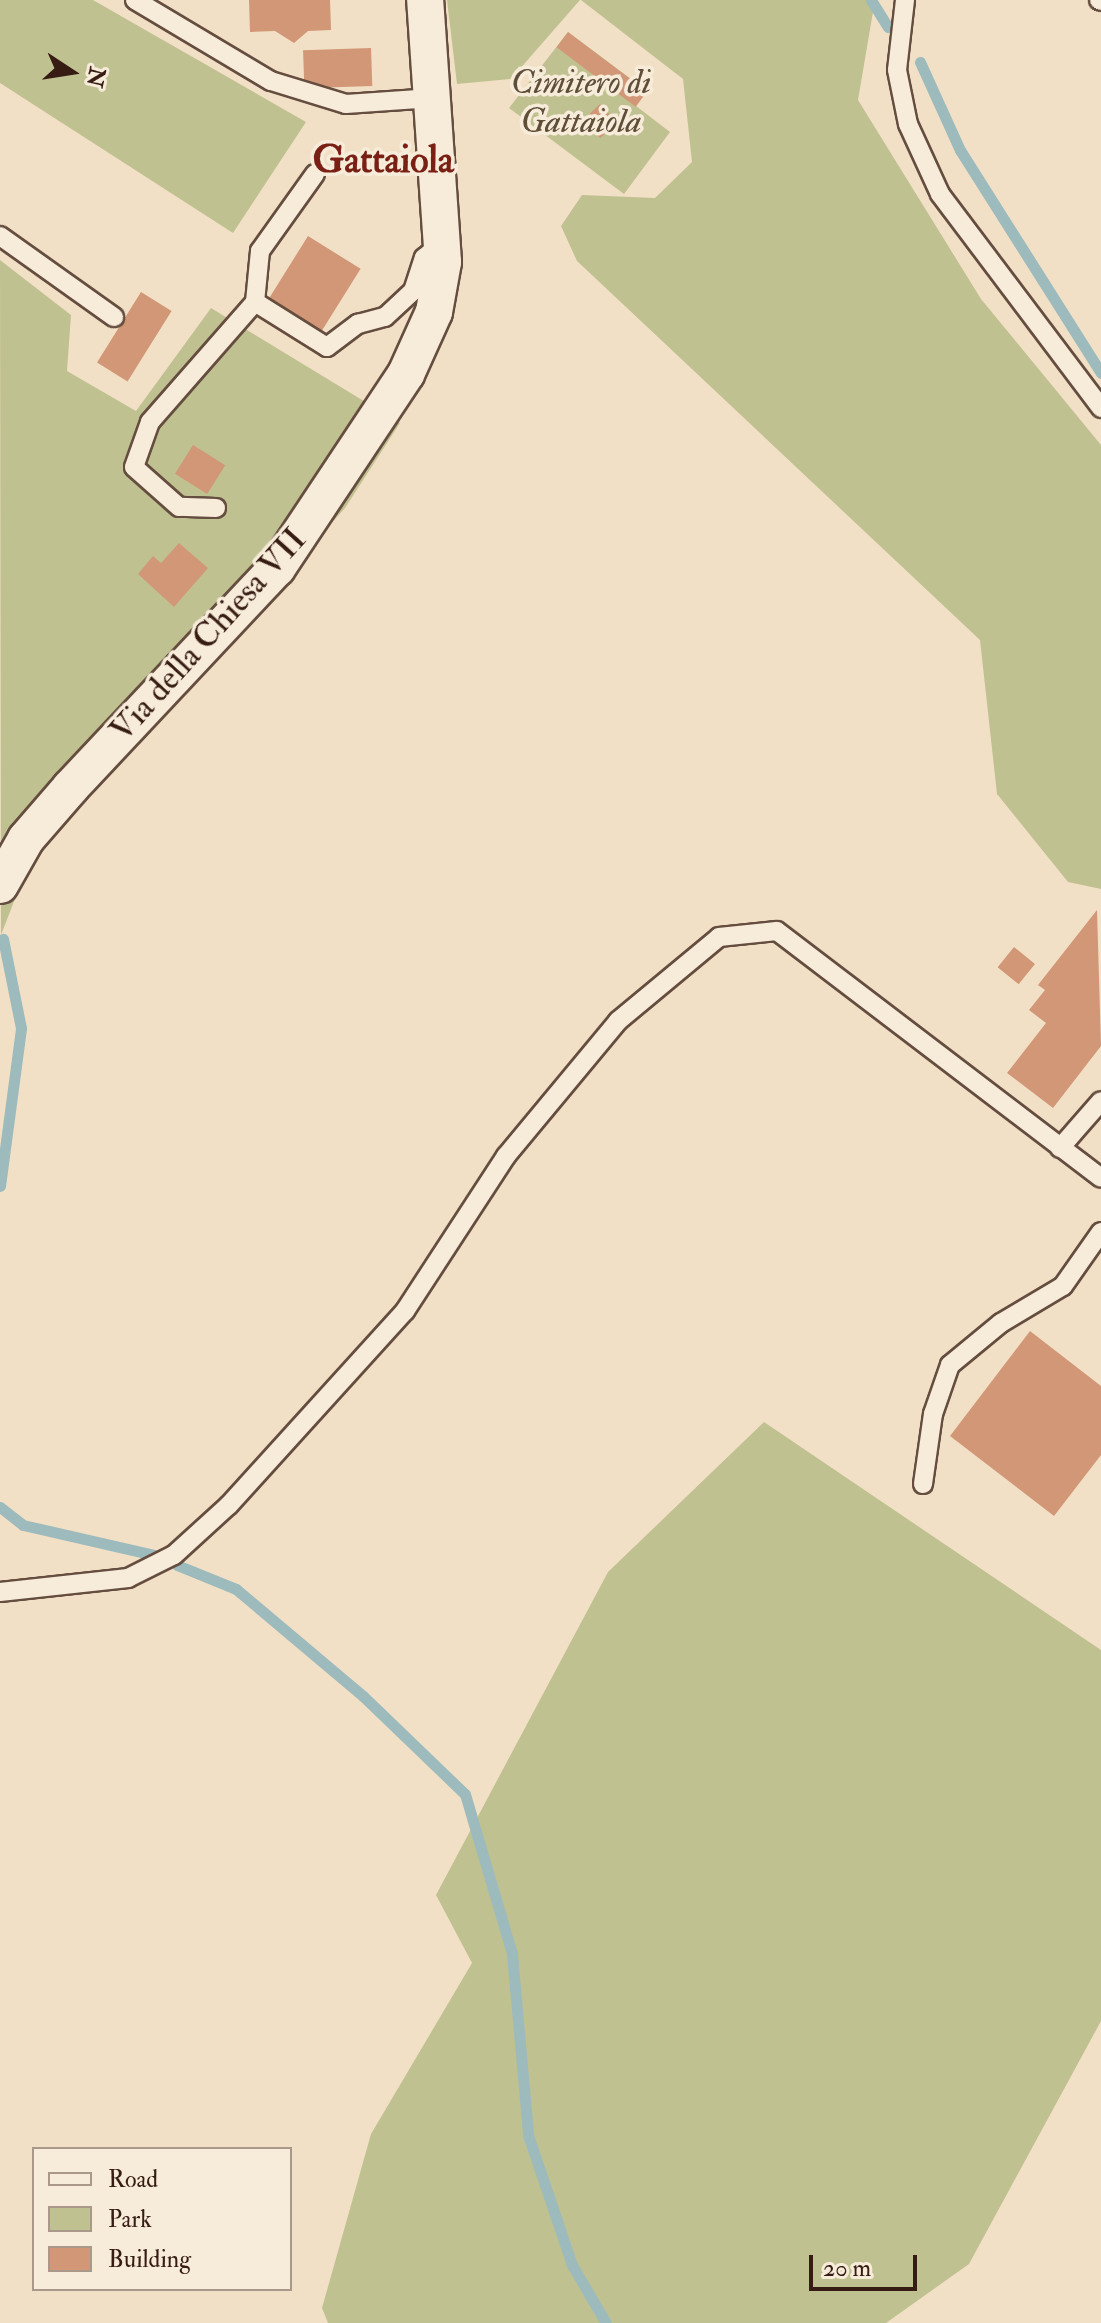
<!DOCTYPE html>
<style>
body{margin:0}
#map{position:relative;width:1101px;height:2323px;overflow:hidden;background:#f2e0c6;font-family:"IM FELL Double Pica",serif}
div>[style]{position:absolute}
.green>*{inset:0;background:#c0c191}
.stream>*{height:11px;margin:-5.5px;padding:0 5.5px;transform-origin:5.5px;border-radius:5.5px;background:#9dbbbc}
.building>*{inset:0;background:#d19776;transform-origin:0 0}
.roads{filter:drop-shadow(2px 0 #654d3f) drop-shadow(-2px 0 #654d3f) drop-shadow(0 2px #654d3f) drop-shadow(0 -2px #654d3f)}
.lane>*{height:18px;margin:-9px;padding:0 9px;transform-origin:9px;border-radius:9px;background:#f7ebda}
.street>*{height:36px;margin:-18px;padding:0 18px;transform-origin:18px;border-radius:18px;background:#f7ebda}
span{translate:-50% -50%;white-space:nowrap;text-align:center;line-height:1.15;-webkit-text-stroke:7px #f7ebda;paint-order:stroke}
.park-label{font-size:34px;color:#5f4e38;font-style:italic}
.street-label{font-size:34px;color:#361c12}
.quarter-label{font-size:38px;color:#7a1f14;font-weight:700}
.legend{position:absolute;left:32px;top:2147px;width:260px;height:144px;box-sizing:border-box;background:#f7ebda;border:2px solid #aa988a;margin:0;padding:10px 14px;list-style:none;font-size:24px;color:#361c12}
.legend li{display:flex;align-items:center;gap:16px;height:40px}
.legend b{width:40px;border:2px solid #aa988a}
.north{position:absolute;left:32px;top:32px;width:80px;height:80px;-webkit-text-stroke:6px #f7ebda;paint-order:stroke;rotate:102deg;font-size:22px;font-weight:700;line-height:32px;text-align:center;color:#361c12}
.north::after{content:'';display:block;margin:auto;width:28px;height:36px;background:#361c12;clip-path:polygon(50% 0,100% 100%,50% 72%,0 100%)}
.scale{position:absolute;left:809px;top:2255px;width:108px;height:36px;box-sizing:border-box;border:4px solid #361c12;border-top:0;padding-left:10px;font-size:24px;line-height:28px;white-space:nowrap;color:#361c12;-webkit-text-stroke:6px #f7ebda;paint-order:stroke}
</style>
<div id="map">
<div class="green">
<div style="clip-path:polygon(0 0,93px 0,306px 122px,233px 233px,0 83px)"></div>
<div style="clip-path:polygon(447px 0,580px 0,511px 79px,457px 84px)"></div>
<div style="clip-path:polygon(581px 0,875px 0,858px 100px,981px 299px,1101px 445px,1101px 889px,1068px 882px,997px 794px,980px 640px,577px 261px,561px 226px,582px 195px,655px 198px,692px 162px,683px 79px)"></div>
<div style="clip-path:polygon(568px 32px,647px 91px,636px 106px,670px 132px,624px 194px,509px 108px)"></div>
<div style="clip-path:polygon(0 260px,71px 315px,67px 371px,136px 411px,211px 308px,400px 423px,345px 508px,30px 860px,1px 935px)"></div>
<div style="clip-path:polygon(764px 1422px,1101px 1650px,1101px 2021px,969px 2264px,886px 2323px,328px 2323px,322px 2308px,371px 2134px,472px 1963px,436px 1895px,608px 1572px)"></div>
</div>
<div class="stream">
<div style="left:871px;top:0;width:32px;rotate:58deg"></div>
<div style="left:920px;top:62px;width:97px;rotate:65.6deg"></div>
<div style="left:960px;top:150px;width:264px;rotate:57.7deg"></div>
<div style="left:0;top:1186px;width:159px;rotate:-82.4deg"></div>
<div style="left:21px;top:1028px;width:91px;rotate:-101.4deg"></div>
<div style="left:0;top:1507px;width:29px;rotate:38deg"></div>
<div style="left:23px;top:1525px;width:134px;rotate:12.9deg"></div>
<div style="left:177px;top:1565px;width:64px;rotate:22.1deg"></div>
<div style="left:236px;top:1589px;width:166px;rotate:40.1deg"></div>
<div style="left:363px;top:1696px;width:141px;rotate:43.9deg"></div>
<div style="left:465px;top:1794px;width:167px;rotate:73.6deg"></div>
<div style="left:512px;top:1954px;width:182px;rotate:84.9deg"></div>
<div style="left:528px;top:2135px;width:137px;rotate:71.3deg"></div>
<div style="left:572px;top:2265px;width:67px;rotate:59.6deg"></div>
</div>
<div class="building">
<div style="clip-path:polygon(249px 0,330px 0,331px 30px,308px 31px,294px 43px,275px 31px,250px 32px)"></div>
<div style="left:568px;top:32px;width:99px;height:19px;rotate:37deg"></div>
<div style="left:371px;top:48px;width:38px;height:68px;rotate:88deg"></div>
<div style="left:600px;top:104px;width:25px;height:23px;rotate:47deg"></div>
<div style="left:308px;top:236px;width:62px;height:76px;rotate:32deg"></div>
<div style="left:141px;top:292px;width:36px;height:83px;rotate:32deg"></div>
<div style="left:193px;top:445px;width:38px;height:34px;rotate:32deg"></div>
<div style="clip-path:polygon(179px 543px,208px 568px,174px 607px,138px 574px,153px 556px,161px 563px)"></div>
<div style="clip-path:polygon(1097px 910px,1101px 1046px,1053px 1108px,1007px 1073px,1046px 1023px,1029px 1010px,1045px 990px,1038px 985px)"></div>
<div style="left:1014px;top:947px;width:27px;height:26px;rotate:39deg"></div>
<div style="clip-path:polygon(1030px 1331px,1101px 1386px,1101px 1455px,1054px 1516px,950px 1436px)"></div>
</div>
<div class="roads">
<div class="lane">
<div style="left:135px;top:0;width:158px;rotate:30.8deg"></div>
<div style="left:271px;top:81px;width:78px;rotate:17deg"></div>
<div style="left:346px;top:104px;width:87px;rotate:-3.9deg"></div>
<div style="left:905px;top:0;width:70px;rotate:96.5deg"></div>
<div style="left:897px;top:70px;width:55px;rotate:78.5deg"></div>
<div style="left:908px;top:124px;width:77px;rotate:65.4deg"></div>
<div style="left:940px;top:194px;width:268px;rotate:53deg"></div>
<div style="left:1099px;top:0;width:2px;rotate:27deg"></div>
<div style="left:315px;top:174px;width:95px;rotate:125.5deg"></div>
<div style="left:260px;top:251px;width:51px;rotate:95.6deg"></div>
<div style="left:255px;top:302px;width:85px;rotate:32deg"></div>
<div style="left:327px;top:347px;width:39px;rotate:-37deg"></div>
<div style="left:358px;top:324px;width:28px;rotate:-15deg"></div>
<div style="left:385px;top:317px;width:38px;rotate:-43deg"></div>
<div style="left:413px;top:291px;width:35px;rotate:-72deg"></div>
<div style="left:424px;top:258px;width:25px;rotate:-40deg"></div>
<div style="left:0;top:236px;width:140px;rotate:35.4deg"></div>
<div style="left:216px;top:508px;width:37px;rotate:-178deg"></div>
<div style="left:179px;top:507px;width:60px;rotate:-138.4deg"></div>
<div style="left:134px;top:467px;width:48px;rotate:-70.4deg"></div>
<div style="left:150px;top:422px;width:159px;rotate:-48.8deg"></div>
<div style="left:1060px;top:1148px;width:62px;rotate:-48.9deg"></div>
<div style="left:923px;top:1484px;width:71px;rotate:-81.9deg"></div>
<div style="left:933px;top:1414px;width:52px;rotate:-70.9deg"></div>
<div style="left:950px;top:1365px;width:66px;rotate:-39.5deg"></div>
<div style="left:1001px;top:1323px;width:72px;rotate:-30.8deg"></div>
<div style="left:1063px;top:1286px;width:66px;rotate:-54.9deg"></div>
<div style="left:0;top:1592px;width:129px;rotate:-6.2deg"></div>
<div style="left:128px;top:1578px;width:51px;rotate:-26.6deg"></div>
<div style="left:174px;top:1555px;width:74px;rotate:-42.3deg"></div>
<div style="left:229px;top:1505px;width:262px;rotate:-47.8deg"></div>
<div style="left:405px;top:1311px;width:185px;rotate:-56.9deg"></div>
<div style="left:506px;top:1156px;width:175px;rotate:-50.3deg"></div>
<div style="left:618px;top:1021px;width:131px;rotate:-39.7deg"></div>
<div style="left:719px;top:937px;width:58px;rotate:-5.9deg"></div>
<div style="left:777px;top:931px;width:407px;rotate:37.3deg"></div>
</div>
<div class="street">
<div style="left:0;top:885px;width:53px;rotate:-60.5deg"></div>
<div style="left:26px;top:839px;width:69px;rotate:-49.1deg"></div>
<div style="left:71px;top:787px;width:301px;rotate:-46.8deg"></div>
<div style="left:277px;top:568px;width:233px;rotate:-56.4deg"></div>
<div style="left:406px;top:374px;width:68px;rotate:-65.7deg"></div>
<div style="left:434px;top:312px;width:51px;rotate:-79.8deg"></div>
<div style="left:443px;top:262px;width:263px;rotate:-93.9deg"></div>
</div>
</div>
<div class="park-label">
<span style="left:581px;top:102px">Cimitero di<br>Gattaiola</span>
</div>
<div class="street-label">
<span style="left:208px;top:635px;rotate:-48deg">Via della Chiesa VII</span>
</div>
<div class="quarter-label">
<span style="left:383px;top:161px">Gattaiola</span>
</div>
<ul class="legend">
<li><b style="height:10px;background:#f7ebda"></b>Road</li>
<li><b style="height:22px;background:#c0c191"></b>Park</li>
<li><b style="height:22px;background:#d19776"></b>Building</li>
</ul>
<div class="north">N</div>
<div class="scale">20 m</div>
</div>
